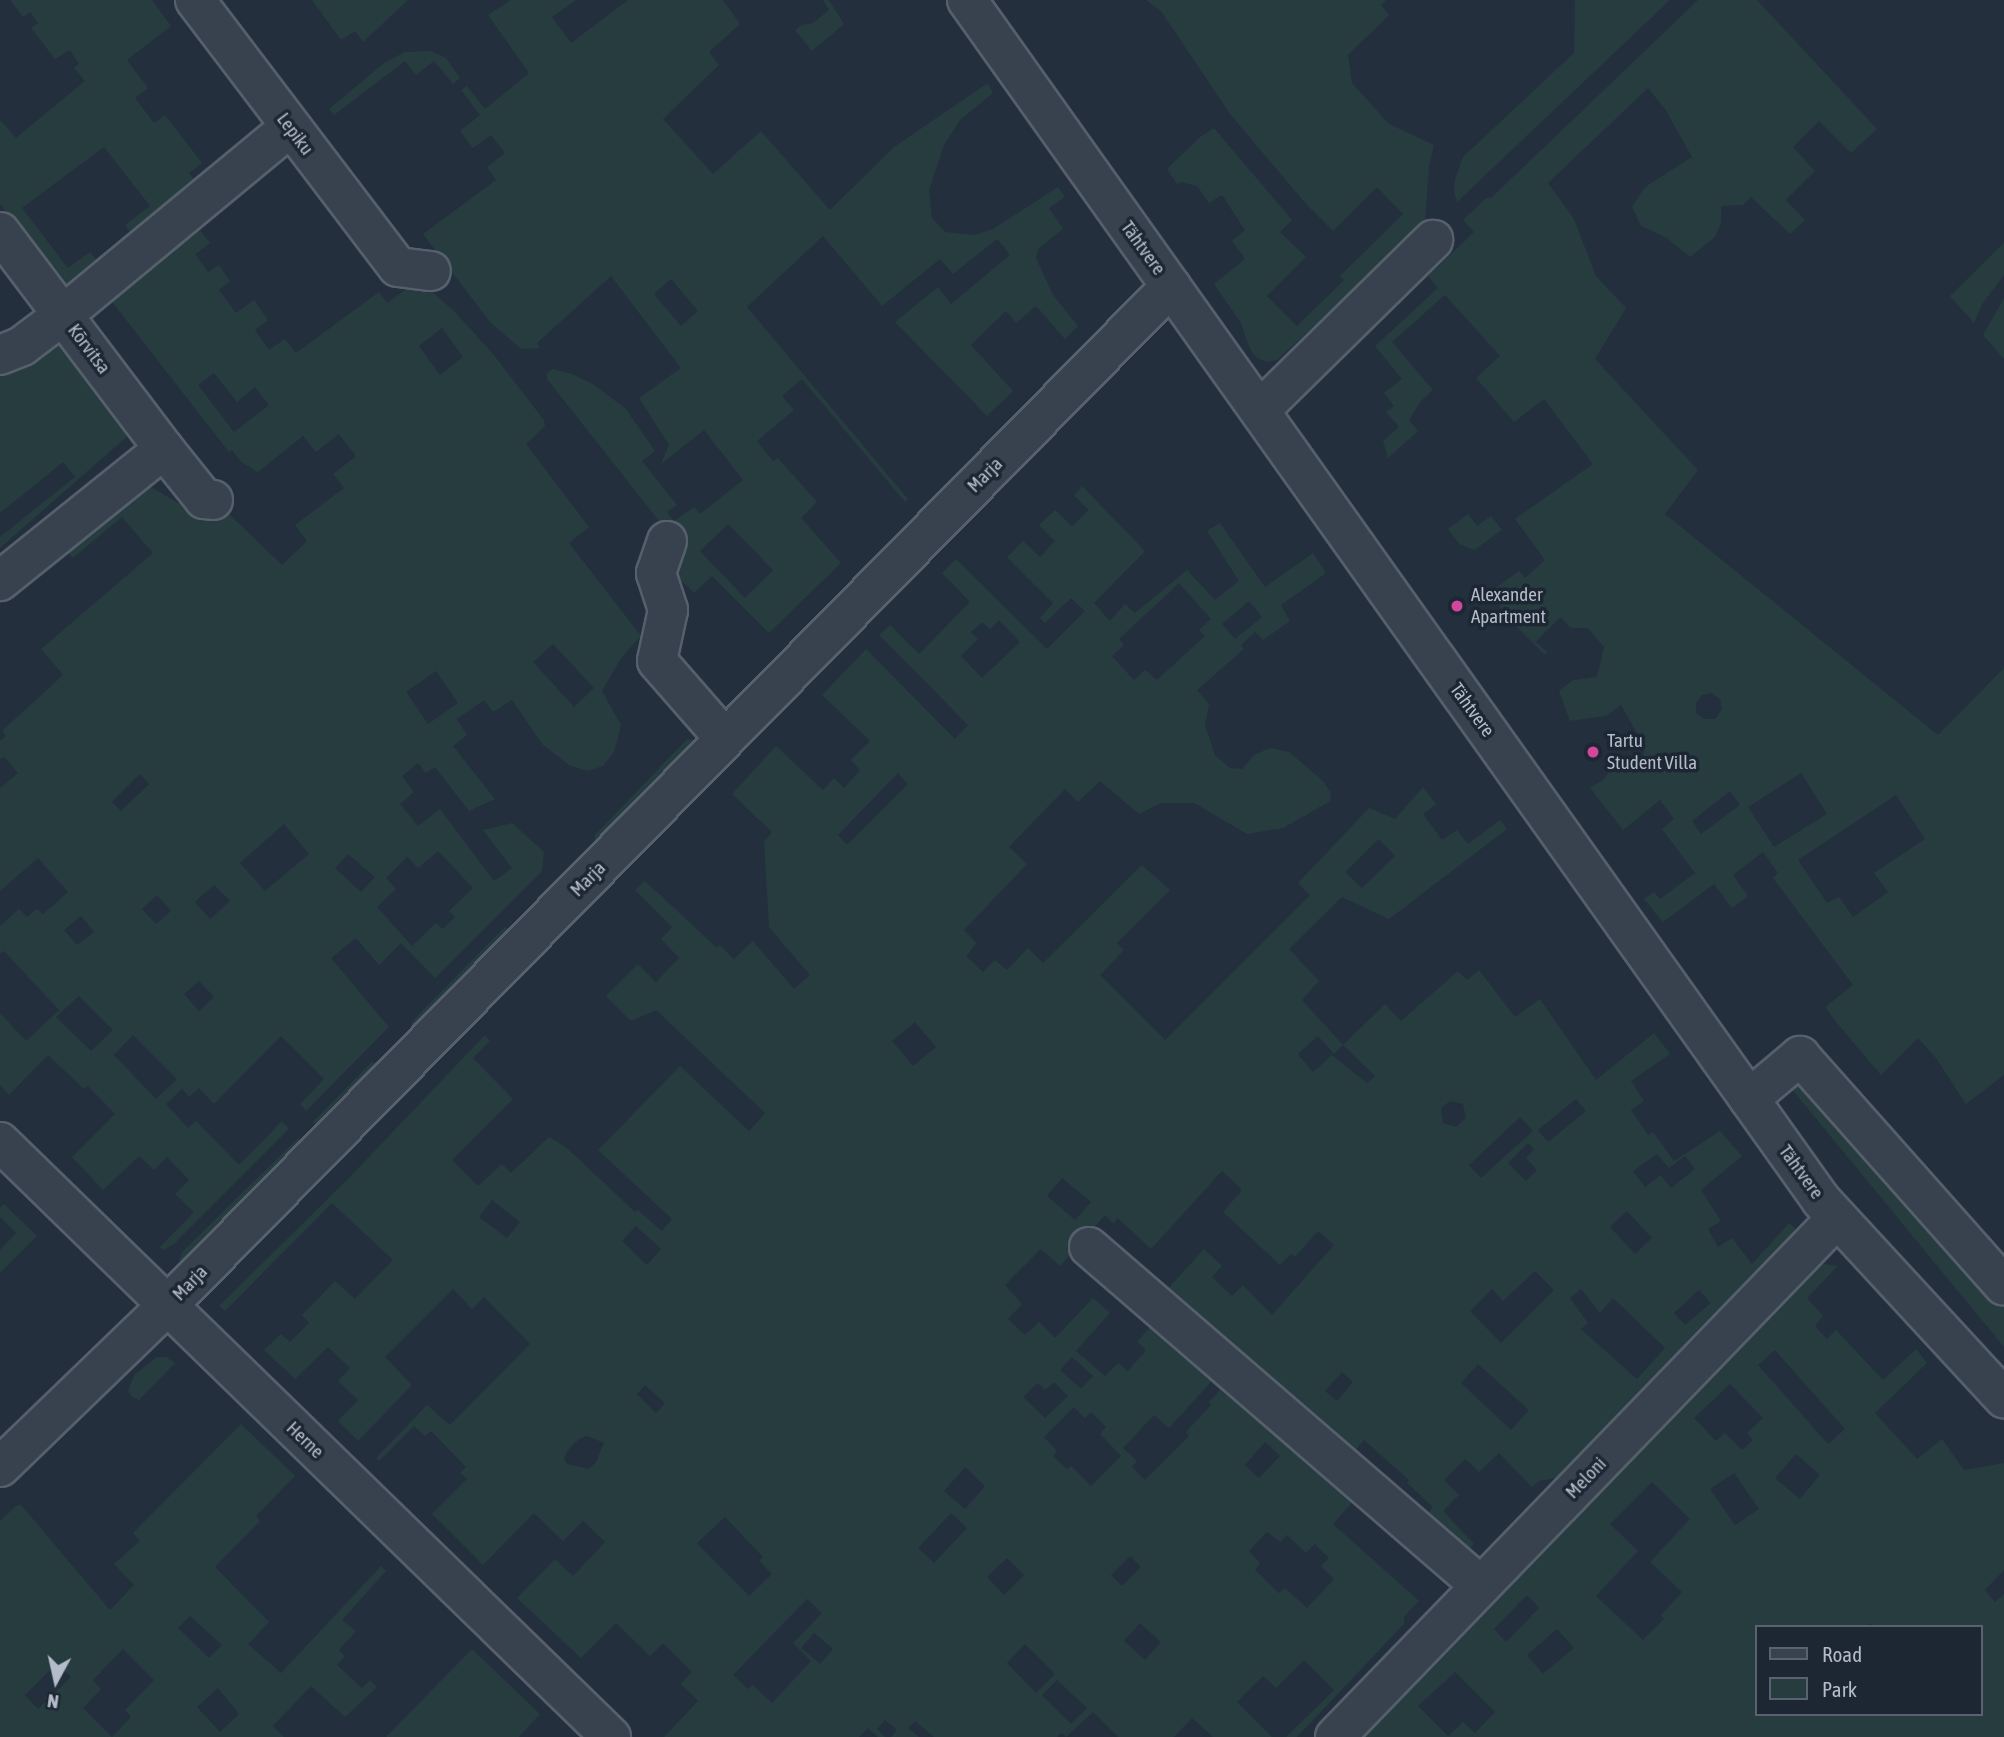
<!DOCTYPE html>
<meta charset="utf-8">
<style>
body{margin:0}
#map{position:relative;width:2004px;height:1737px;overflow:hidden;background:#242f3e;font-family:"Asap Condensed",sans-serif}
div>[style]{position:absolute}
.green>*{inset:0;background:#263c3f}
.roads{filter:drop-shadow(2px 0 #565f6c) drop-shadow(-2px 0 #565f6c) drop-shadow(0 2px #565f6c) drop-shadow(0 -2px #565f6c)}
.minor>*{height:38px;margin:-19px;padding:0 19px;transform-origin:19px;border-radius:19px;background:#38414e}
.dots>*{width:19px;height:19px;translate:-50% -50%;box-sizing:border-box;border:4px solid #1d2633;border-radius:50%}
span{translate:-50% -50%;white-space:nowrap;text-align:center;line-height:1.15;-webkit-text-stroke:7px #1d2633;paint-order:stroke}
.street-label{font-size:19px;color:#b4bcc9}
.poi-label{font-size:19px;color:#b4bcc9}
.left{translate:0 -50%;text-align:left}
.legend{position:absolute;left:1755px;top:1625px;width:228px;height:91px;box-sizing:border-box;background:#1d2633;border:2px solid #59626f;margin:0;padding:9px 12px;list-style:none;font-size:21px;color:#b4bcc9}
.legend li{display:flex;align-items:center;gap:14px;height:35px}
.legend b{width:35px;border:2px solid #59626f}
.north{position:absolute;left:21px;top:1646px;width:70px;height:70px;-webkit-text-stroke:5px #1d2633;paint-order:stroke;rotate:188deg;font-size:19px;font-weight:700;line-height:28px;text-align:center;color:#b4bcc9}
.north::after{content:'';display:block;margin:auto;width:24px;height:32px;background:#b4bcc9;clip-path:polygon(50% 0,100% 100%,50% 72%,0 100%)}
</style>
<div id="map">
<div class="green">
<div style="clip-path:polygon(10px 0,152px 0,171px 26px,127px 60px,148px 88px,135px 98px,154px 123px,165px 115px,202px 163px,189px 173px,198px 184px,133px 236px,125px 225px,150px 206px,104px 147px,22px 208px,68px 268px,90px 252px,99px 263px,65px 288px,0 204px,0 120px,16px 138px,85px 81px,74px 68px,79px 64px,70px 50px,55px 59px,31px 28px,38px 23px,30px 12px,23px 17px)"></div>
<div style="clip-path:polygon(312px 0,408px 0,363px 42px,355px 31px,341px 40px)"></div>
<div style="clip-path:polygon(evenodd,511px 0,576px 0,552px 17px,571px 43px,628px 0,723px 0,740px 24px,709px 52px,719px 65px,663px 119px,713px 174px,761px 131px,830px 210px,894px 147px,988px 83px,993px 93px,960px 120px,944px 145px,929px 190px,932px 218px,945px 232px,975px 235px,993px 229px,1058px 187px,1065px 197px,1049px 208px,1063px 229px,1038px 249px,1036px 258px,1053px 295px,1078px 326px,1065px 339px,1036px 306px,1016px 323px,1006px 311px,971px 345px,1013px 391px,987px 416px,895px 322px,938px 287px,951px 304px,1010px 255px,997px 239px,953px 274px,940px 259px,882px 306px,823px 236px,747px 307px,908px 499px,905px 502px,802px 379px,782px 396px,794px 410px,757px 441px,773px 461px,778px 458px,817px 502px,801px 518px,841px 563px,769px 633px,712px 576px,694px 593px,665px 565px,678px 545px,547px 379px,547px 373px,553px 369px,572px 374px,593px 384px,625px 408px,655px 451px,642px 461px,677px 505px,667px 512px,674px 521px,694px 507px,700px 514px,743px 480px,704px 430px,661px 464px,669px 445px,639px 398px,681px 368px,611px 276px,537px 343px,540px 348px,521px 349px,490px 322px,423px 234px,496px 180px,487px 167px,505px 153px,491px 135px,473px 148px,460px 131px,480px 115px,461px 90px,467px 86px,485px 109px,529px 73px,488px 15px,511px 0,671px 279px,698px 311px,681px 326px,654px 294px,671px 279px,511px 0,728px 524px,773px 570px,745px 598px,700px 551px,728px 524px)"></div>
<div style="clip-path:polygon(823px 0,829px 0,844px 24px,812px 51px,795px 30px,802px 25px,813px 23px,829px 10px)"></div>
<div style="clip-path:polygon(1146px 0,1386px 0,1381px 5px,1389px 15px,1348px 55px,1352px 83px,1389px 124px,1434px 145px,1429px 166px,1425px 224px,1277px 360px,1267px 362px,1257px 358px,1250px 349px,1241px 323px,1214px 284px,1245px 259px,1232px 241px,1245px 230px,1222px 195px,1209px 203px,1197px 186px,1182px 182px,1177px 184px,1167px 169px,1200px 137px,1214px 128px,1292px 220px,1280px 232px,1306px 257px,1267px 296px,1297px 326px,1344px 280px,1340px 276px,1403px 214px,1377px 187px,1333px 231px,1306px 204px,1230px 114px,1161px 11px)"></div>
<div style="clip-path:polygon(1575px 0,1670px 0,1457px 202px,1454px 191px,1455px 179px,1463px 157px,1574px 53px)"></div>
<div style="clip-path:polygon(evenodd,1698px 0,1757px 0,1877px 129px,1851px 153px,1819px 121px,1793px 147px,1815px 171px,1786px 200px,1805px 220px,1790px 234px,1751px 197px,1743px 205px,1721px 206px,1721px 223px,1715px 237px,1690px 257px,1667px 238px,1641px 226px,1632px 207px,1645px 187px,1692px 157px,1665px 109px,1648px 88px,1548px 183px,1574px 219px,1596px 276px,1626px 308px,1595px 359px,1698px 470px,1665px 514px,1938px 735px,2004px 668px,2004px 1075px,1966px 1104px,1936px 1058px,1918px 1038px,1881px 1075px,1841px 1028px,1825px 1007px,1853px 985px,1773px 878px,1778px 873px,1763px 852px,1733px 875px,1748px 896px,1732px 908px,1714px 884px,1663px 922px,1644px 899px,1654px 892px,1660px 899px,1695px 873px,1662px 829px,1674px 819px,1660px 800px,1623px 830px,1590px 788px,1604px 779px,1619px 757px,1623px 763px,1633px 765px,1642px 759px,1645px 747px,1621px 705px,1606px 716px,1570px 721px,1559px 691px,1573px 680px,1597px 677px,1604px 647px,1588px 628px,1571px 628px,1560px 617px,1536px 642px,1548px 653px,1544px 654px,1507px 617px,1490px 592px,1519px 571px,1525px 578px,1545px 560px,1515px 519px,1593px 464px,1544px 399px,1514px 422px,1476px 378px,1500px 356px,1445px 295px,1392px 342px,1433px 390px,1421px 401px,1409px 420px,1418px 431px,1388px 458px,1383px 441px,1399px 427px,1386px 412px,1394px 406px,1384px 393px,1402px 379px,1375px 346px,1438px 288px,1428px 276px,1474px 232px,1463px 220px,1486px 198px,1491px 198px,1698px 0,1711px 693px,1720px 699px,1722px 709px,1715px 719px,1704px 719px,1696px 713px,1696px 703px,1702px 695px,1711px 693px,1698px 0,1801px 773px,1827px 814px,1774px 847px,1748px 807px,1801px 773px,1698px 0,1730px 791px,1740px 805px,1701px 834px,1692px 821px,1730px 791px,1698px 0,1896px 795px,1925px 839px,1874px 873px,1888px 892px,1853px 917px,1839px 897px,1827px 903px,1798px 860px,1896px 795px)"></div>
<div style="clip-path:polygon(431px 51px,446px 58px,460px 78px,453px 84px,434px 61px,416px 75px,405px 61px,334px 115px,329px 109px,384px 63px,405px 52px)"></div>
<div style="clip-path:polygon(evenodd,200px 230px,210px 243px,195px 254px,208px 272px,219px 265px,230px 281px,219px 290px,236px 313px,254px 300px,268px 320px,255px 330px,269px 350px,285px 339px,296px 353px,379px 292px,387px 303px,419px 280px,455px 312px,493px 354px,544px 420px,545px 426px,526px 444px,589px 527px,569px 543px,641px 636px,621px 658px,602px 691px,621px 725px,614px 752px,603px 766px,587px 771px,569px 765px,543px 745px,512px 700px,493px 712px,484px 700px,457px 719px,467px 735px,453px 746px,495px 799px,469px 811px,435px 767px,426px 773px,418px 763px,402px 776px,414px 792px,400px 804px,418px 826px,440px 809px,494px 881px,512px 868px,483px 830px,512px 823px,544px 852px,542px 871px,435px 978px,401px 943px,379px 965px,356px 938px,331px 958px,389px 1027px,306px 1111px,300px 1104px,324px 1079px,281px 1036px,214px 1104px,199px 1088px,189px 1097px,182px 1089px,166px 1104px,188px 1128px,196px 1121px,239px 1165px,282px 1121px,289px 1129px,174px 1244px,163px 1250px,160px 1247px,194px 1212px,175px 1194px,189px 1180px,167px 1157px,154px 1170px,139px 1156px,103px 1190px,72px 1157px,115px 1114px,88px 1086px,84px 1089px,48px 1055px,9px 1095px,0 1085px,0 1013px,26px 1041px,59px 1010px,4px 951px,0 954px,0 926px,19px 909px,27px 917px,37px 909px,43px 914px,68px 892px,38px 858px,0 891px,0 788px,18px 773px,4px 757px,0 759px,0 741px,6px 736px,2px 731px,63px 675px,41px 649px,153px 553px,122px 517px,73px 558px,64px 548px,141px 481px,193px 512px,227px 512px,282px 565px,307px 541px,295px 525px,344px 488px,333px 474px,356px 456px,339px 434px,316px 452px,303px 436px,258px 472px,241px 462px,232px 450px,229px 452px,109px 298px,200px 230px,442px 328px,463px 357px,440px 375px,419px 346px,442px 328px,200px 230px,214px 373px,237px 402px,255px 387px,269px 405px,234px 432px,198px 385px,214px 373px,200px 230px,553px 644px,594px 688px,574px 707px,533px 662px,553px 644px,200px 230px,436px 671px,458px 703px,428px 724px,406px 692px,436px 671px,200px 230px,140px 774px,149px 784px,121px 811px,112px 802px,140px 774px,200px 230px,284px 824px,309px 854px,265px 891px,240px 863px,284px 824px,200px 230px,438px 851px,473px 888px,449px 911px,455px 917px,443px 929px,436px 923px,412px 946px,377px 907px,396px 889px,386px 878px,407px 857px,418px 868px,438px 851px,200px 230px,348px 854px,375px 877px,361px 892px,335px 868px,348px 854px,200px 230px,214px 885px,230px 901px,210px 919px,195px 902px,214px 885px,200px 230px,157px 895px,171px 911px,156px 924px,142px 909px,157px 895px,200px 230px,81px 916px,94px 932px,77px 945px,64px 930px,81px 916px,200px 230px,199px 981px,214px 997px,199px 1011px,184px 994px,199px 981px,200px 230px,79px 996px,113px 1030px,91px 1051px,56px 1017px,79px 996px,200px 230px,133px 1035px,177px 1079px,156px 1099px,114px 1055px,133px 1035px)"></div>
<div style="clip-path:polygon(2004px 243px,2004px 275px,1982px 304px,1974px 323px,1950px 296px)"></div>
<div style="clip-path:polygon(2004px 298px,2004px 359px,1983px 335px)"></div>
<div style="clip-path:polygon(60px 338px,131px 433px,0 548px,0 537px,75px 477px,63px 462px,0 513px,0 362px)"></div>
<div style="clip-path:polygon(evenodd,1082px 486px,1145px 551px,1094px 603px,1110px 621px,1125px 604px,1135px 613px,1187px 570px,1215px 600px,1239px 581px,1207px 531px,1220px 523px,1265px 587px,1313px 553px,1326px 573px,1281px 605px,1290px 621px,1263px 640px,1255px 632px,1241px 645px,1244px 649px,1197px 690px,1209px 704px,1205px 725px,1215px 755px,1230px 768px,1242px 769px,1254px 755px,1270px 748px,1289px 752px,1324px 782px,1331px 793px,1330px 801px,1283px 828px,1247px 834px,1194px 803px,1161px 803px,1139px 814px,1100px 781px,1078px 802px,1065px 789px,1009px 847px,1027px 864px,964px 930px,977px 943px,966px 956px,983px 972px,995px 960px,1007px 970px,1028px 948px,1043px 963px,1142px 865px,1170px 890px,1117px 943px,1124px 950px,1100px 975px,1165px 1040px,1310px 895px,1298px 883px,1369px 808px,1395px 819px,1423px 787px,1436px 804px,1423px 814px,1442px 840px,1457px 830px,1468px 844px,1500px 820px,1507px 829px,1389px 919px,1342px 897px,1289px 949px,1319px 981px,1302px 1000px,1343px 1045px,1385px 1004px,1401px 1021px,1458px 971px,1467px 980px,1479px 970px,1515px 1017px,1540px 999px,1596px 1080px,1654px 1033px,1670px 1054px,1631px 1081px,1644px 1101px,1631px 1110px,1648px 1135px,1653px 1132px,1674px 1161px,1720px 1131px,1742px 1156px,1701px 1190px,1721px 1221px,1708px 1229px,1718px 1247px,1732px 1238px,1752px 1264px,1789px 1223px,1800px 1233px,1556px 1478px,1539px 1481px,1532px 1487px,1499px 1453px,1479px 1472px,1465px 1459px,1444px 1480px,1459px 1495px,1443px 1511px,1474px 1544px,1462px 1555px,1423px 1519px,1433px 1507px,1407px 1483px,1409px 1480px,1364px 1440px,1351px 1455px,1166px 1291px,1204px 1249px,1222px 1266px,1212px 1277px,1232px 1296px,1243px 1285px,1272px 1315px,1334px 1245px,1318px 1231px,1295px 1257px,1291px 1254px,1280px 1265px,1223px 1212px,1242px 1190px,1222px 1171px,1151px 1249px,1118px 1218px,1113px 1223px,1105px 1215px,1060px 1266px,1041px 1249px,1005px 1285px,1022px 1304px,1008px 1319px,1025px 1335px,1039px 1322px,1055px 1338px,1093px 1298px,1110px 1313px,1076px 1351px,1105px 1376px,1118px 1363px,1128px 1371px,1146px 1350px,1137px 1342px,1151px 1326px,1358px 1496px,1333px 1524px,1419px 1601px,1404px 1617px,1404px 1624px,1297px 1737px,1286px 1737px,1334px 1690px,1304px 1660px,1276px 1688px,1263px 1676px,1237px 1702px,1272px 1737px,1213px 1737px,1192px 1718px,1174px 1737px,1118px 1737px,1093px 1712px,1066px 1737px,1062px 1733px,1057px 1737px,934px 1737px,915px 1721px,908px 1728px,919px 1737px,891px 1737px,897px 1730px,885px 1720px,877px 1729px,885px 1737px,878px 1737px,868px 1728px,859px 1737px,664px 1737px,698px 1701px,681px 1684px,692px 1672px,663px 1643px,650px 1656px,616px 1623px,581px 1658px,517px 1598px,555px 1559px,573px 1576px,605px 1542px,583px 1521px,563px 1541px,534px 1513px,483px 1565px,432px 1514px,467px 1479px,460px 1473px,466px 1467px,431px 1431px,425px 1436px,414px 1426px,379px 1461px,376px 1458px,427px 1405px,450px 1425px,530px 1344px,484px 1297px,472px 1309px,453px 1289px,385px 1357px,412px 1385px,358px 1441px,338px 1421px,358px 1400px,338px 1381px,350px 1368px,328px 1347px,295px 1379px,264px 1350px,281px 1334px,290px 1342px,309px 1323px,302px 1315px,335px 1281px,355px 1299px,393px 1260px,332px 1203px,225px 1311px,219px 1306px,346px 1181px,485px 1035px,490px 1041px,473px 1058px,513px 1099px,452px 1160px,478px 1186px,502px 1164px,511px 1173px,549px 1137px,567px 1148px,635px 1212px,638px 1210px,662px 1231px,672px 1219px,598px 1150px,680px 1066px,749px 1131px,765px 1113px,656px 1010px,631px 1021px,606px 996px,638px 964px,656px 982px,679px 958px,661px 939px,672px 927px,635px 890px,645px 881px,717px 948px,720px 945px,734px 959px,753px 941px,794px 989px,810px 975px,769px 927px,764px 842px,772px 832px,732px 794px,776px 746px,823px 790px,834px 778px,844px 788px,860px 770px,851px 760px,870px 741px,822px 695px,866px 649px,955px 739px,968px 725px,879px 635px,890px 625px,919px 654px,970px 602px,942px 573px,956px 559px,1047px 649px,1085px 611px,1071px 598px,1045px 623px,1040px 618px,1053px 603px,1007px 557px,1023px 541px,1040px 557px,1055px 541px,1039px 525px,1055px 510px,1072px 526px,1089px 510px,1074px 495px,1082px 486px,1179px 583px,1211px 619px,1199px 630px,1205px 636px,1157px 680px,1145px 670px,1134px 680px,1112px 656px,1124px 645px,1119px 639px,1179px 583px,1082px 486px,1249px 601px,1262px 617px,1235px 639px,1222px 624px,1249px 601px,1082px 486px,999px 620px,1020px 642px,982px 678px,961px 656px,978px 639px,971px 632px,982px 622px,990px 629px,999px 620px,1082px 486px,898px 773px,908px 784px,847px 845px,838px 835px,898px 773px,1082px 486px,1379px 839px,1395px 856px,1362px 888px,1345px 872px,1379px 839px,1082px 486px,915px 1022px,936px 1047px,913px 1066px,892px 1041px,915px 1022px,1082px 486px,1318px 1036px,1334px 1054px,1343px 1045px,1375px 1076px,1367px 1083px,1332px 1055px,1313px 1072px,1298px 1054px,1318px 1036px,1082px 486px,1576px 1099px,1586px 1111px,1548px 1142px,1538px 1130px,1576px 1099px,1082px 486px,1450px 1101px,1463px 1104px,1466px 1118px,1456px 1127px,1443px 1123px,1441px 1108px,1450px 1101px,1082px 486px,1520px 1117px,1533px 1131px,1481px 1178px,1469px 1165px,1520px 1117px,1082px 486px,1528px 1143px,1534px 1149px,1526px 1158px,1537px 1170px,1526px 1181px,1508px 1163px,1528px 1143px,1082px 486px,1657px 1154px,1669px 1168px,1685px 1156px,1695px 1169px,1671px 1188px,1661px 1175px,1645px 1187px,1633px 1171px,1657px 1154px,1082px 486px,1062px 1178px,1091px 1202px,1075px 1220px,1047px 1196px,1062px 1178px,1082px 486px,492px 1200px,520px 1222px,507px 1238px,479px 1217px,492px 1200px,1082px 486px,1627px 1211px,1652px 1238px,1635px 1254px,1610px 1227px,1627px 1211px,1082px 486px,636px 1226px,661px 1249px,647px 1265px,622px 1241px,636px 1226px,1082px 486px,1535px 1271px,1554px 1290px,1501px 1343px,1470px 1311px,1492px 1289px,1503px 1301px,1535px 1271px,1082px 486px,1581px 1289px,1600px 1313px,1613px 1298px,1665px 1348px,1637px 1379px,1581px 1329px,1588px 1323px,1570px 1298px,1581px 1289px,1082px 486px,1699px 1290px,1711px 1303px,1685px 1325px,1674px 1313px,1699px 1290px,1082px 486px,1072px 1357px,1093px 1376px,1081px 1389px,1060px 1370px,1072px 1357px,1082px 486px,1478px 1364px,1529px 1410px,1511px 1430px,1461px 1383px,1478px 1364px,1082px 486px,1342px 1372px,1353px 1382px,1337px 1401px,1325px 1391px,1342px 1372px,1082px 486px,1054px 1382px,1068px 1396px,1045px 1418px,1023px 1397px,1038px 1383px,1045px 1390px,1054px 1382px,1082px 486px,1211px 1382px,1220px 1390px,1209px 1402px,1211px 1405px,1186px 1432px,1189px 1436px,1145px 1480px,1132px 1467px,1137px 1461px,1123px 1448px,1154px 1415px,1169px 1428px,1211px 1382px,1082px 486px,645px 1385px,665px 1403px,656px 1413px,637px 1394px,645px 1385px,1082px 486px,1074px 1407px,1085px 1418px,1091px 1412px,1106px 1427px,1100px 1434px,1121px 1456px,1091px 1486px,1071px 1466px,1067px 1469px,1053px 1456px,1057px 1451px,1044px 1437px,1074px 1407px,1082px 486px,587px 1436px,604px 1443px,596px 1462px,589px 1469px,567px 1464px,564px 1459px,567px 1451px,579px 1439px,587px 1436px,1082px 486px,1265px 1442px,1280px 1456px,1259px 1478px,1245px 1465px,1265px 1442px,1082px 486px,965px 1467px,985px 1486px,965px 1509px,944px 1491px,965px 1467px,1082px 486px,951px 1513px,967px 1528px,934px 1563px,918px 1548px,951px 1513px,1082px 486px,725px 1517px,763px 1557px,759px 1561px,772px 1574px,749px 1596px,697px 1543px,725px 1517px,1082px 486px,1267px 1532px,1280px 1542px,1287px 1535px,1306px 1553px,1315px 1544px,1329px 1558px,1321px 1566px,1334px 1579px,1307px 1608px,1285px 1588px,1279px 1593px,1255px 1570px,1260px 1563px,1249px 1551px,1267px 1532px,1082px 486px,1130px 1556px,1141px 1567px,1122px 1586px,1111px 1575px,1130px 1556px,1082px 486px,1007px 1558px,1024px 1575px,1004px 1595px,987px 1577px,1007px 1558px,1082px 486px,807px 1599px,822px 1613px,793px 1643px,811px 1661px,772px 1703px,753px 1685px,748px 1689px,733px 1675px,807px 1599px,1082px 486px,1140px 1623px,1161px 1642px,1145px 1660px,1124px 1641px,1140px 1623px,1082px 486px,814px 1633px,833px 1649px,820px 1664px,801px 1648px,814px 1633px,1082px 486px,1025px 1644px,1055px 1674px,1036px 1693px,1007px 1663px,1025px 1644px,1082px 486px,1057px 1680px,1087px 1708px,1071px 1724px,1042px 1695px,1057px 1680px)"></div>
<div style="clip-path:polygon(1468px 514px,1477px 526px,1491px 516px,1502px 530px,1474px 550px,1459px 544px,1448px 529px)"></div>
<div style="clip-path:polygon(687px 739px,698px 740px,595px 845px,595px 835px)"></div>
<div style="clip-path:polygon(505px 927px,512px 930px,412px 1031px,412px 1022px,425px 1008px)"></div>
<div style="clip-path:polygon(372px 1062px,377px 1063px,377px 1069px,317px 1127px,313px 1122px)"></div>
<div style="clip-path:polygon(1798px 1082px,1879px 1158px,2004px 1305px,2004px 1347px,1790px 1087px)"></div>
<div style="clip-path:polygon(298px 1138px,301px 1142px,186px 1260px,179px 1261px,182px 1252px)"></div>
<div style="clip-path:polygon(4px 1204px,37px 1236px,0 1273px,0 1250px,16px 1233px,0 1217px,0 1208px)"></div>
<div style="clip-path:polygon(evenodd,1823px 1264px,1838px 1266px,1807px 1298px,1823px 1316px,1815px 1326px,1827px 1339px,1836px 1330px,1883px 1380px,1916px 1349px,1927px 1363px,1875px 1413px,1917px 1459px,1942px 1439px,1964px 1470px,2004px 1463px,2004px 1570px,1985px 1590px,1995px 1602px,2004px 1594px,2004px 1737px,1353px 1737px,1814px 1265px,1823px 1264px,1775px 1350px,1845px 1429px,1828px 1444px,1758px 1365px,1775px 1350px,1823px 1264px,1730px 1384px,1763px 1418px,1747px 1433px,1753px 1440px,1742px 1450px,1725px 1433px,1716px 1441px,1694px 1418px,1730px 1384px,1823px 1264px,1796px 1454px,1820px 1475px,1800px 1499px,1775px 1478px,1796px 1454px,1823px 1264px,1734px 1473px,1759px 1509px,1735px 1525px,1710px 1489px,1734px 1473px,1823px 1264px,1652px 1482px,1690px 1519px,1650px 1562px,1682px 1592px,1661px 1615px,1664px 1619px,1643px 1640px,1596px 1596px,1638px 1551px,1610px 1524px,1652px 1482px,1823px 1264px,1527px 1595px,1539px 1608px,1506px 1642px,1494px 1629px,1527px 1595px,1823px 1264px,1870px 1623px,1873px 1627px,1981px 1627px,1981px 1714px,1757px 1714px,1757px 1627px,1865px 1627px,1870px 1623px,1823px 1264px,1557px 1629px,1574px 1648px,1543px 1674px,1527px 1655px,1557px 1629px,1823px 1264px,1455px 1672px,1495px 1712px,1475px 1733px,1463px 1722px,1448px 1736px,1418px 1706px,1455px 1672px)"></div>
<div style="clip-path:polygon(157px 1357px,166px 1357px,175px 1363px,139px 1400px,131px 1396px,128px 1390px,135px 1374px)"></div>
<div style="clip-path:polygon(evenodd,241px 1424px,295px 1476px,256px 1516px,260px 1521px,215px 1567px,269px 1622px,248px 1644px,281px 1673px,381px 1566px,386px 1571px,342px 1620px,356px 1631px,339px 1650px,345px 1656px,337px 1665px,362px 1688px,370px 1680px,377px 1687px,345px 1717px,311px 1686px,273px 1726px,284px 1737px,0 1737px,0 1521px,16px 1506px,21px 1505px,110px 1610px,134px 1585px,114px 1564px,140px 1541px,133px 1533px,241px 1424px,190px 1616px,222px 1645px,209px 1658px,178px 1628px,190px 1616px,241px 1424px,123px 1649px,154px 1680px,125px 1710px,131px 1717px,112px 1737px,83px 1708px,101px 1689px,93px 1680px,123px 1649px,241px 1424px,57px 1663px,71px 1677px,38px 1709px,25px 1695px,57px 1663px,241px 1424px,218px 1688px,239px 1714px,220px 1732px,197px 1707px,218px 1688px)"></div>
<div style="clip-path:polygon(472px 1649px,540px 1714px,519px 1737px,386px 1737px)"></div>
</div>
<div class="roads">
<div class="minor">
<div style="left:195px;top:0;width:335px;rotate:52.8deg"></div>
<div style="left:398px;top:267px;width:33px;rotate:7deg"></div>
<div style="left:967px;top:0;width:1473px;rotate:54.56deg"></div>
<div style="left:1821px;top:1200px;width:270px;rotate:47.3deg"></div>
<div style="left:0;top:232px;width:272px;rotate:52.9deg"></div>
<div style="left:164px;top:449px;width:211px;rotate:141.2deg"></div>
<div style="left:0;top:355px;width:24px;rotate:-22deg"></div>
<div style="left:22px;top:346px;width:51px;rotate:-37.1deg"></div>
<div style="left:63px;top:315px;width:293px;rotate:-39.6deg"></div>
<div style="left:1260px;top:410px;width:243px;rotate:-44.5deg"></div>
<div style="left:164px;top:449px;width:64px;rotate:51.3deg"></div>
<div style="left:204px;top:499px;width:9px;rotate:6deg"></div>
<div style="left:667px;top:541px;width:34px;rotate:109deg"></div>
<div style="left:656px;top:573px;width:39px;rotate:72deg"></div>
<div style="left:668px;top:610px;width:52px;rotate:102.2deg"></div>
<div style="left:657px;top:661px;width:103px;rotate:48.9deg"></div>
<div style="left:1749px;top:1099px;width:67px;rotate:-40.1deg"></div>
<div style="left:1800px;top:1056px;width:307px;rotate:48.4deg"></div>
<div style="left:0;top:1142px;width:853px;rotate:44.24deg"></div>
<div style="left:1089px;top:1247px;width:518px;rotate:40.85deg"></div>
<div style="left:0;top:1467px;width:232px;rotate:-44deg"></div>
<div style="left:167px;top:1306px;width:1431px;rotate:-45.45deg"></div>
<div style="left:1335px;top:1737px;width:722px;rotate:-45.95deg"></div>
</div>
</div>
<div class="dots">
<div style="left:1457px;top:606px;background:#d1479c"></div>
<div style="left:1593px;top:752px;background:#d1479c"></div>
</div>
<div class="street-label">
<span style="left:295px;top:134px;rotate:53deg">Lepiku</span>
<span style="left:1143px;top:248px;rotate:54deg">Tähtvere</span>
<span style="left:89px;top:349px;rotate:53deg">Kõrvitsa</span>
<span style="left:985px;top:475px;rotate:-45deg">Marja</span>
<span style="left:1472px;top:710px;rotate:54deg">Tähtvere</span>
<span style="left:588px;top:879px;rotate:-45deg">Marja</span>
<span style="left:1801px;top:1172px;rotate:54deg">Tähtvere</span>
<span style="left:190px;top:1283px;rotate:-46deg">Marja</span>
<span style="left:305px;top:1440px;rotate:44deg">Herne</span>
<span style="left:1586px;top:1478px;rotate:-46deg">Meloni</span>
</div>
<div class="poi-label">
<span class="left" style="left:1471px;top:606px">Alexander<br>Apartment</span>
<span class="left" style="left:1607px;top:752px">Tartu<br>Student Villa</span>
</div>
<ul class="legend">
<li><b style="height:9px;background:#38414e"></b>Road</li>
<li><b style="height:19px;background:#263c3f"></b>Park</li>
</ul>
<div class="north">N</div>
</div>
